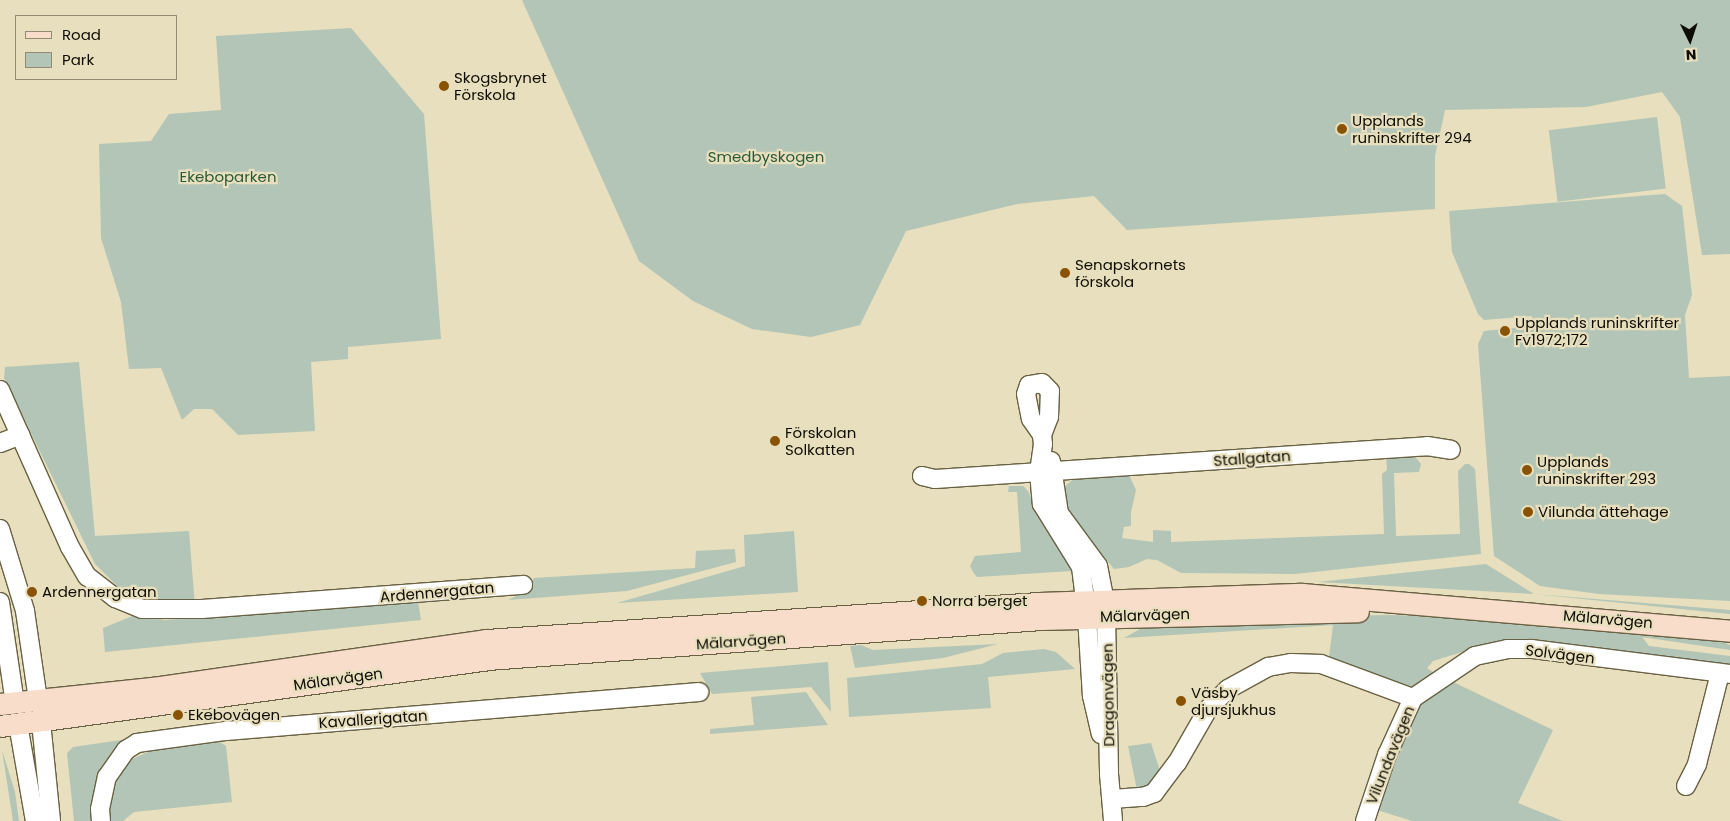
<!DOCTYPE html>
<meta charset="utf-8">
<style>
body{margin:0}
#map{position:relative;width:1730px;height:821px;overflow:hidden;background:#e7dfbd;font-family:Poppins,sans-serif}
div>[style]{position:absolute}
.green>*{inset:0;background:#b2c5b6;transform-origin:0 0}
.roads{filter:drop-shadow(1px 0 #696143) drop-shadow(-1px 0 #696143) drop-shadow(0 1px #696143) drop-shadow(0 -1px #696143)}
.minor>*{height:18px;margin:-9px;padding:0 9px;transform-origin:9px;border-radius:9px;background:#fff}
.major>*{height:21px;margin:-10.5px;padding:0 10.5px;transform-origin:10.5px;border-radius:10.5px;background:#f8ddcb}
.dots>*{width:14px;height:14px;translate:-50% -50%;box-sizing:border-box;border:2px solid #e7dfbd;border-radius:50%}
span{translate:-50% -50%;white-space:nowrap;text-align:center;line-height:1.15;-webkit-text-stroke:4.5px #e7dfbd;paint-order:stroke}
.poi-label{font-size:15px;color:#0f0c03}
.left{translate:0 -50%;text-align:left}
.park-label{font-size:15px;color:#2a5a37}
.street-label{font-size:15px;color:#0f0c03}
.legend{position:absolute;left:15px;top:15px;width:162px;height:65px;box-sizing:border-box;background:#e7dfbd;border:1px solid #918b73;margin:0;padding:6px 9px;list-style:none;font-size:15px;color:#0f0c03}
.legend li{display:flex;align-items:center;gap:10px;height:25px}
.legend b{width:25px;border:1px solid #918b73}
.north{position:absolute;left:1665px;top:15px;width:50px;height:50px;-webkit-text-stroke:4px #e7dfbd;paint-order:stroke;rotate:176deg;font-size:14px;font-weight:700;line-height:20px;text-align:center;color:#0f0c03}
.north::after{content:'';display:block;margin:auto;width:18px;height:22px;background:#0f0c03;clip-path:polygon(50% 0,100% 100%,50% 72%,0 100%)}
</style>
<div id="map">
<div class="green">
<div style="clip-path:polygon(522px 0,1730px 0,1730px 254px,1702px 255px,1680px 117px,1662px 92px,1586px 107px,1445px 110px,1435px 156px,1435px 209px,1127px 230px,1094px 196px,1017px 204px,906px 231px,860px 325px,811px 337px,752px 329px,693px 301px,639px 261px)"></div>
<div style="clip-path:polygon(351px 28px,424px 114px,441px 339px,348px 347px,348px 359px,311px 362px,315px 431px,238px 435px,212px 409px,194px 409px,182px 420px,161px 368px,129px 369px,121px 302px,101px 238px,99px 144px,151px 141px,169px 114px,221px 110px,216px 36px)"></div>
<div style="left:1657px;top:117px;width:72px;height:109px;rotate:83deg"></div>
<div style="clip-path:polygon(1665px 194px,1682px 206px,1692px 295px,1685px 315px,1689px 378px,1730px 376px,1730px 601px,1599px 594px,1540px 586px,1494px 556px,1478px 344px,1484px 331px,1532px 326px,1532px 316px,1484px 320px,1478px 314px,1452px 252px,1449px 211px)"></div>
<div style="clip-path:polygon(79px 362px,95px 536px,189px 531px,195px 607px,155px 605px,122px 591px,95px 564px,4px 378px,5px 367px)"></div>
<div style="clip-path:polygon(1413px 454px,1421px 464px,1419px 472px,1394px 473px,1396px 536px,1460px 534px,1458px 471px,1465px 464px,1469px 464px,1475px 469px,1481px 554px,1295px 574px,1181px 573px,1157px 560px,1147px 559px,1129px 567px,1114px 569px,1072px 516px,1064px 499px,1064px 487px,1074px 479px,1129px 475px,1136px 490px,1131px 512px,1131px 526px,1124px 527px,1122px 538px,1153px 542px,1153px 530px,1171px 531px,1171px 542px,1384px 534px,1382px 474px,1387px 470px,1386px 457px)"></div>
<div style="clip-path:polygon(1009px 486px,1023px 486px,1028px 491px,1043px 525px,1070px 562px,1072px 571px,977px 577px,973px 572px,970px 566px,975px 556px,1021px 552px,1017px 492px,1008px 492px)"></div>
<div style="clip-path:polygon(794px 531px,798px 592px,617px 603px,745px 566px,744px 535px)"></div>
<div style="clip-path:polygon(735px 549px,736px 562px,627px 591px,508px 600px,528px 591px,534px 578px,695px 568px,696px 551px)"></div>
<div style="clip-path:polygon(1486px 564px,1534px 594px,1730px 610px,1730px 614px,1534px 594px,1318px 582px)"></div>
<div style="clip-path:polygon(418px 601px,421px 620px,105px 652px,103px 628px,135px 615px,165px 620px)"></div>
<div style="clip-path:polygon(1388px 615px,1465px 617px,1720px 641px,1730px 645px,1730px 650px,1642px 637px,1649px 646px,1730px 656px,1730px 664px,1498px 641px,1433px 661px,1427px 668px,1436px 674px,1418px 687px,1400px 684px,1329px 657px,1333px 625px,1124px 638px,1142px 628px,1149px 620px)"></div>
<div style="clip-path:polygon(998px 644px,943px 658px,855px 668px,850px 646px,861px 645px,873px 650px)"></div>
<div style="clip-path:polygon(1044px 649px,1056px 652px,1075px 669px,988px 677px,991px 708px,849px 717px,847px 678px,982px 664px,1003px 653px)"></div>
<div style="clip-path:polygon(828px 662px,831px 712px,811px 687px,712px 694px,700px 673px)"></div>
<div style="clip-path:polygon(1447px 679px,1553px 730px,1518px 803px,1563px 821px,1412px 821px,1374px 809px,1415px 707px,1420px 705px,1421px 697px)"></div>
<div style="clip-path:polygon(806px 692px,828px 725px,710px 734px,710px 729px,754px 725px,751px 697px)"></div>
<div style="clip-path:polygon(128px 739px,110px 755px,101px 771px,94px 821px,74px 821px,67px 753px,73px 747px)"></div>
<div style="clip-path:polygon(218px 741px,226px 746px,232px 802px,134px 812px,123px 821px,108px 821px,115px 775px,128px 761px,161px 746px)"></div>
<div style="clip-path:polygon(1151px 743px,1162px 777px,1156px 785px,1137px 790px,1128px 746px)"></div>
<div style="clip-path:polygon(2px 750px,15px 792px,19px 821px,13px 821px)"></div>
</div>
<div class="roads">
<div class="minor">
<div style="left:0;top:390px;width:172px;rotate:66deg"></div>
<div style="left:70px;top:547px;width:34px;rotate:60deg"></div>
<div style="left:87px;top:576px;width:36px;rotate:38deg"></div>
<div style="left:115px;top:598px;width:29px;rotate:22deg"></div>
<div style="left:142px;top:609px;width:60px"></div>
<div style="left:202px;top:609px;width:322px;rotate:-4.3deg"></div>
<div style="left:1042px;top:435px;width:19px;rotate:-69deg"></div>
<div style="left:1049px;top:417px;width:26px;rotate:-88deg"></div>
<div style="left:1050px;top:391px;width:11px;rotate:-135deg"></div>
<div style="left:1042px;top:383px;width:13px;rotate:171deg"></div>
<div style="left:1029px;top:385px;width:9px;rotate:108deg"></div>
<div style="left:1026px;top:394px;width:25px;rotate:79deg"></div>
<div style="left:1031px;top:419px;width:19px;rotate:55deg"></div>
<div style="left:1042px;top:435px;width:9px;rotate:84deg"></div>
<div style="left:1043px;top:444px;width:28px;rotate:98deg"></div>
<div style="left:1039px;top:472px;width:32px;rotate:85deg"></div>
<div style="left:1042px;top:504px;width:74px;rotate:58.2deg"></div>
<div style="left:1081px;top:567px;width:35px;rotate:83deg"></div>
<div style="left:0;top:443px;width:22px;rotate:-21deg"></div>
<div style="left:1051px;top:461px;width:53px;rotate:81.3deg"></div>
<div style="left:1059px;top:513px;width:66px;rotate:53.7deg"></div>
<div style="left:1098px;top:566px;width:36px;rotate:79deg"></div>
<div style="left:922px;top:476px;width:13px;rotate:13deg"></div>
<div style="left:935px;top:479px;width:493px;rotate:-3.8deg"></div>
<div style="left:1427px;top:446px;width:24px;rotate:9deg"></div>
<div style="left:0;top:529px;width:86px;rotate:73deg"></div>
<div style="left:25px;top:611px;width:90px;rotate:81.7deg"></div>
<div style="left:0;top:602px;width:102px;rotate:81.6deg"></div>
<div style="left:1106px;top:616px;width:158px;rotate:88.9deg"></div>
<div style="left:1109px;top:774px;width:47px;rotate:85.1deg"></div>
<div style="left:1087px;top:617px;width:79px;rotate:86.4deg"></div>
<div style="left:1092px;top:696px;width:39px;rotate:77deg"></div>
<div style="left:41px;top:722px;width:100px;rotate:84.2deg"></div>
<div style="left:18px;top:724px;width:98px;rotate:80.1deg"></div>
<div style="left:1686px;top:786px;width:25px;rotate:-63deg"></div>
<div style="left:1697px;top:764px;width:94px;rotate:-75.8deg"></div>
<div style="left:1112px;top:799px;width:31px;rotate:-4deg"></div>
<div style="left:1143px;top:797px;width:12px;rotate:-20deg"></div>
<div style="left:1154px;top:793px;width:38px;rotate:-53deg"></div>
<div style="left:1177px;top:763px;width:62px;rotate:-60.1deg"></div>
<div style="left:1208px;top:709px;width:28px;rotate:-45deg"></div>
<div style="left:1228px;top:689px;width:46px;rotate:-28.8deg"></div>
<div style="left:1268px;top:667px;width:23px;rotate:-10deg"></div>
<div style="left:1291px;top:663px;width:30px;rotate:2deg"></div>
<div style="left:1321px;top:664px;width:98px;rotate:20.3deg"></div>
<div style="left:101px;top:821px;width:12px;rotate:-95deg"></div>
<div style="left:100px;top:809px;width:33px;rotate:-78deg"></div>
<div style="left:107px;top:777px;width:33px;rotate:-55deg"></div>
<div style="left:126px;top:750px;width:13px;rotate:-32deg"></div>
<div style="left:137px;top:743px;width:90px;rotate:-7.7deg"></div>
<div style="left:226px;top:731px;width:475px;rotate:-4.7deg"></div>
<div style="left:1365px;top:821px;width:70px;rotate:-71.6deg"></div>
<div style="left:1387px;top:755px;width:63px;rotate:-65.5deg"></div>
<div style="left:1413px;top:698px;width:75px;rotate:-34.1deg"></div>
<div style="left:1475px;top:656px;width:33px;rotate:-12deg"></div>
<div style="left:1507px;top:649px;width:25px"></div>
<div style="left:1532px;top:649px;width:200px;rotate:7.2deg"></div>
</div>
<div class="major">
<div style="left:0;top:704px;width:154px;rotate:-6deg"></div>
<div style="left:153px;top:688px;width:336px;rotate:-8.2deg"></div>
<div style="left:486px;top:640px;width:554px;rotate:-3.83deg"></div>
<div style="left:1039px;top:603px;width:263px;rotate:-2deg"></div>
<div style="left:1302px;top:594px;width:430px;rotate:4.9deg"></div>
<div style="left:0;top:726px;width:492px;rotate:-7.8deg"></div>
<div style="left:487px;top:659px;width:555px;rotate:-4.13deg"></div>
<div style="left:1041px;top:619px;width:317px;rotate:-1.4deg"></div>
</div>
</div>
<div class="dots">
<div style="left:444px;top:86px;background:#895303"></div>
<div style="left:1342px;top:129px;background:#895303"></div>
<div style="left:1065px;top:273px;background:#895303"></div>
<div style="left:1505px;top:331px;background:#895303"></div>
<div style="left:775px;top:441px;background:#895303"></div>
<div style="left:1527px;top:470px;background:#895303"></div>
<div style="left:1528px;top:512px;background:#895303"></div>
<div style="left:32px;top:592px;background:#895303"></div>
<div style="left:922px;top:601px;background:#895303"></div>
<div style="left:1181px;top:701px;background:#895303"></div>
<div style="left:178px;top:715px;background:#895303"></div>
</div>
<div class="poi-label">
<span class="left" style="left:454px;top:86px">Skogsbrynet<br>Förskola</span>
<span class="left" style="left:1352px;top:129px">Upplands<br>runinskrifter 294</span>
<span class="left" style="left:1075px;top:273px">Senapskornets<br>förskola</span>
<span class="left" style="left:1515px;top:331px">Upplands runinskrifter<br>Fv1972;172</span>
<span class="left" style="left:785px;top:441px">Förskolan<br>Solkatten</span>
<span class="left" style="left:1537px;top:470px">Upplands<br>runinskrifter 293</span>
<span class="left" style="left:1538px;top:512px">Vilunda ättehage</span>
<span class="left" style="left:42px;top:592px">Ardennergatan</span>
<span class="left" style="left:932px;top:601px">Norra berget</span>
<span class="left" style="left:1191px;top:701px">Väsby<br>djursjukhus</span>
<span class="left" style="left:188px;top:715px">Ekebovägen</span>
</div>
<div class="park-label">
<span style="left:766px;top:157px">Smedbyskogen</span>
<span style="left:228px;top:177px">Ekeboparken</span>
</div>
<div class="street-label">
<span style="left:1252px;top:458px;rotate:-4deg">Stallgatan</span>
<span style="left:437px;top:592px;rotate:-5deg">Ardennergatan</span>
<span style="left:1145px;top:615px;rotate:-2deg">Mälarvägen</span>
<span style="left:1608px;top:619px;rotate:5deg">Mälarvägen</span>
<span style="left:741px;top:641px;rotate:-4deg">Mälarvägen</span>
<span style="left:1560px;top:654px;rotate:7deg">Solvägen</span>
<span style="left:338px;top:679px;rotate:-8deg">Mälarvägen</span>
<span style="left:1108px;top:695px;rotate:-91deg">Dragonvägen</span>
<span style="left:373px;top:719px;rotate:-4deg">Kavallerigatan</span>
<span style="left:1390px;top:755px;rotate:-68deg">Vilundavägen</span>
</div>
<ul class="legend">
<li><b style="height:6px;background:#f8ddcb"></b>Road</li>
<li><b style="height:14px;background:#b2c5b6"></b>Park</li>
</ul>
<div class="north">N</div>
</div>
